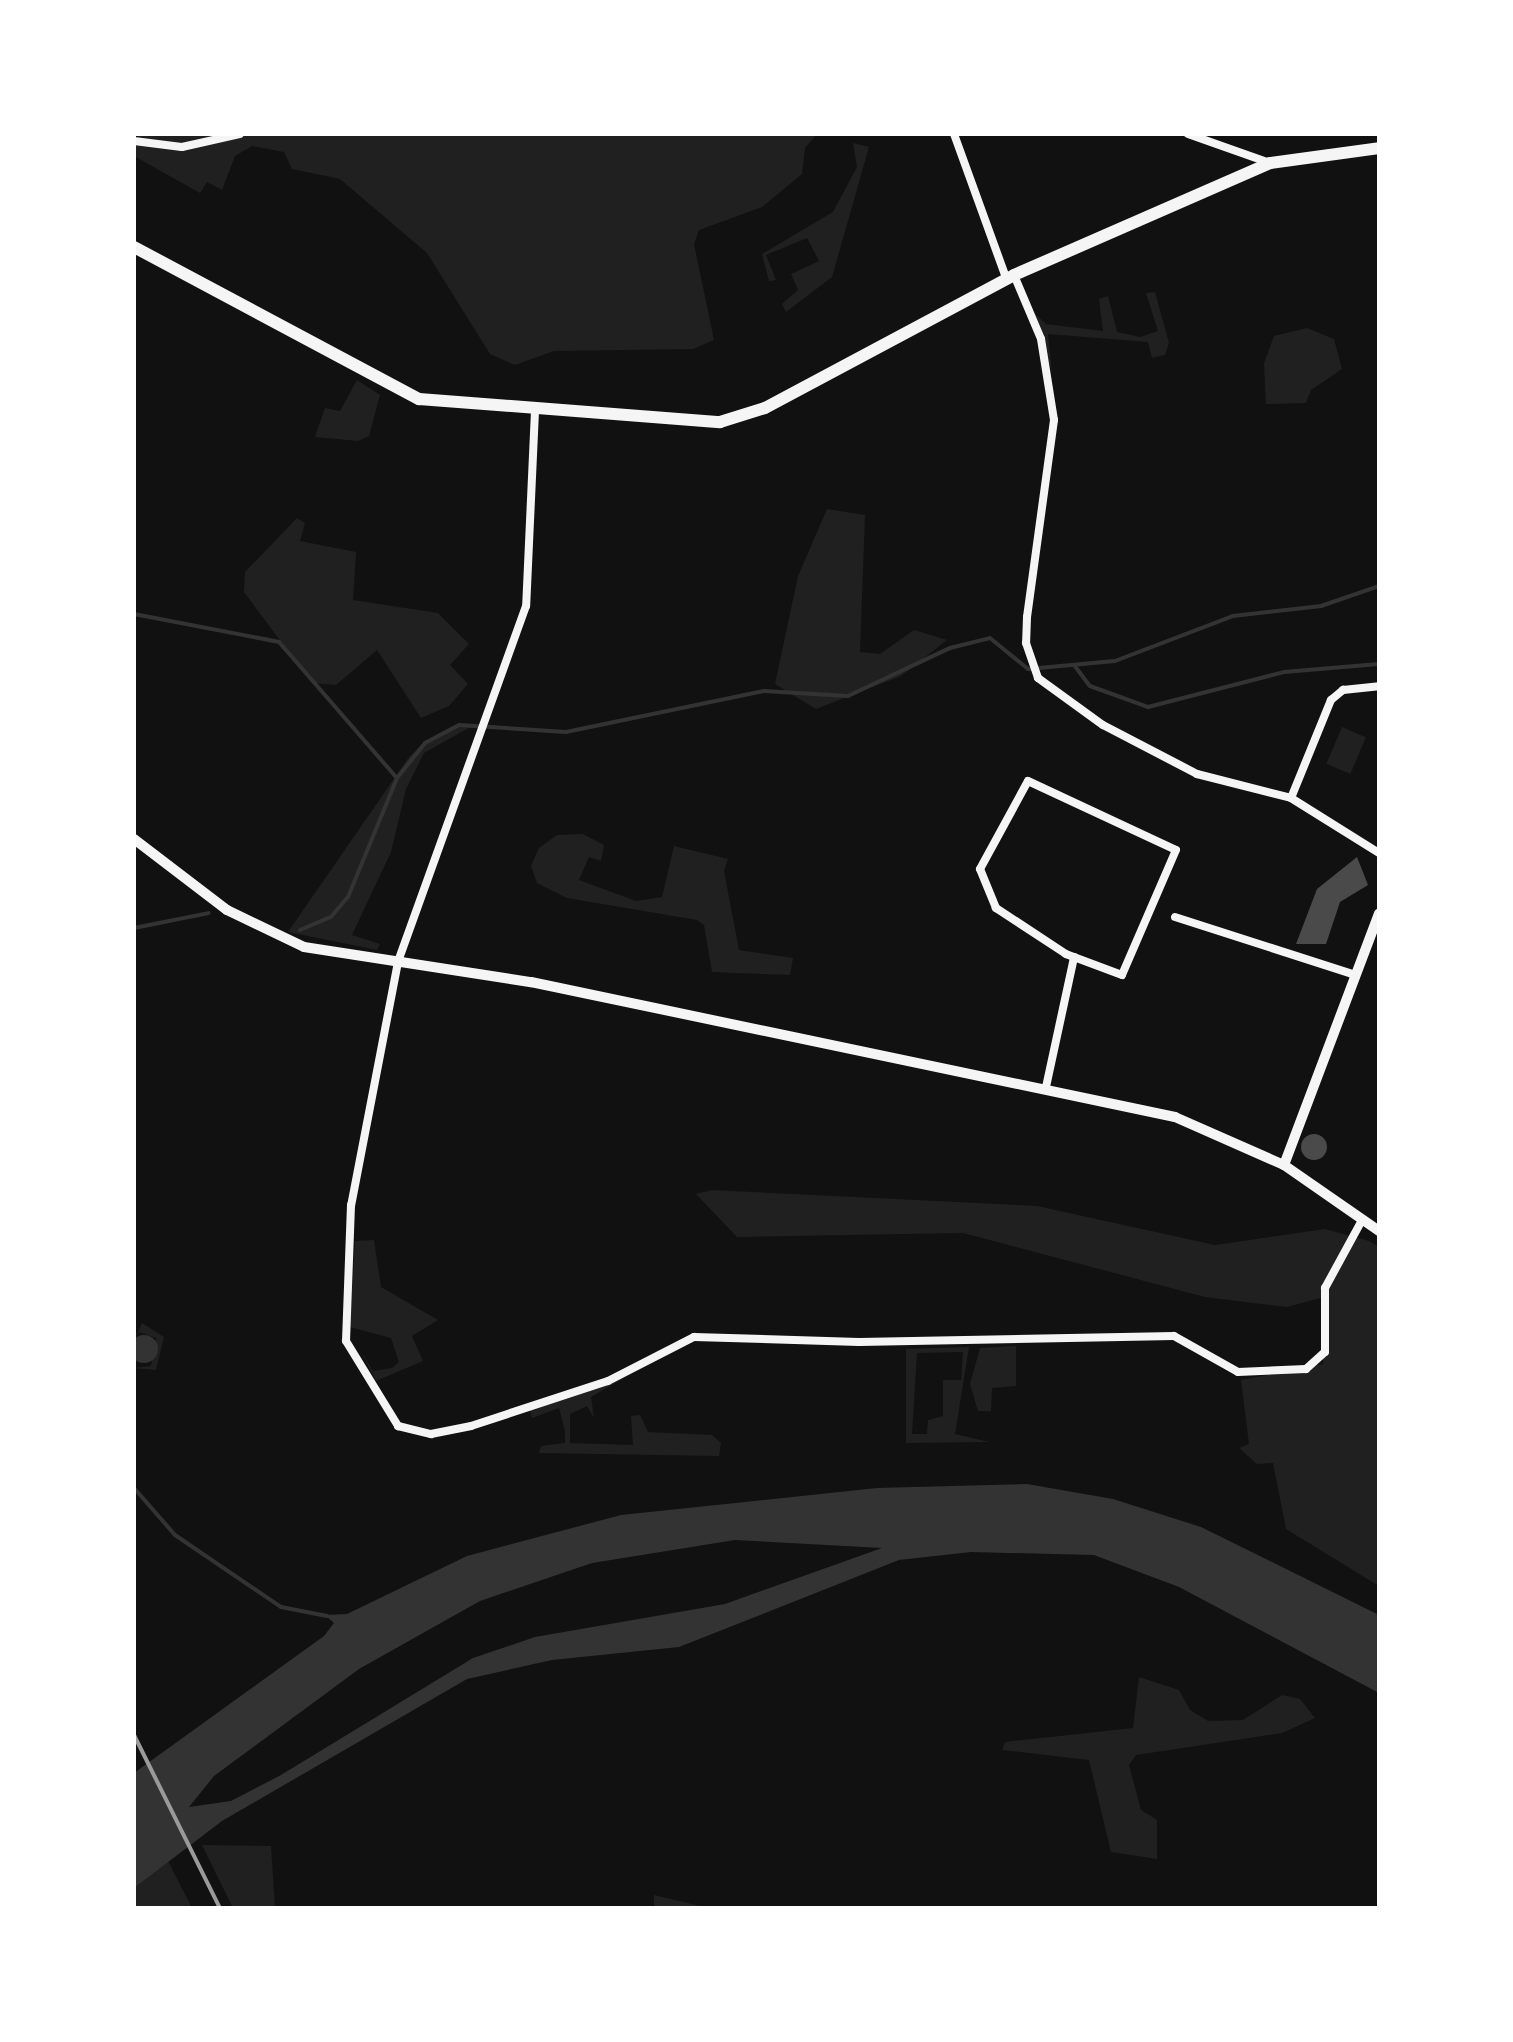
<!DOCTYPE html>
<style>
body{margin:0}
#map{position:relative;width:1513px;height:2042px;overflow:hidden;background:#111;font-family:Raleway,sans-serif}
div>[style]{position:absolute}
.green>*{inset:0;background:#202020;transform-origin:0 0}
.water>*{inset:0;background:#333}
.round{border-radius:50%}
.stream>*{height:4px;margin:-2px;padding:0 2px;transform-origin:2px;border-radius:2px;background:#333}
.building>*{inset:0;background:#4a4a4a}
.minor>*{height:8px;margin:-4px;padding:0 4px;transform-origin:4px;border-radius:4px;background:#f5f5f5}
.tertiary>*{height:10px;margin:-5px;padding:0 5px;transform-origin:5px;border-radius:5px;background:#f5f5f5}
.primary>*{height:12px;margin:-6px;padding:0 6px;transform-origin:6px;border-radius:6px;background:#f5f5f5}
.rail>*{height:4px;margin:-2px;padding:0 2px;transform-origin:2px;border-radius:2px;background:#9a9a9a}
span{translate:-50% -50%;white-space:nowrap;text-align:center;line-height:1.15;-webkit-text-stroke:6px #fff;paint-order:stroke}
.frame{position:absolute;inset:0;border:136px solid #fff;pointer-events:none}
</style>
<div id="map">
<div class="green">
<div style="clip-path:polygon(138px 134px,817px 134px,805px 148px,802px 174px,762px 207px,699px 230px,694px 244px,714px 340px,693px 349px,554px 351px,515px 365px,490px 354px,427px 253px,340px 179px,292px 169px,284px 152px,252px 146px,235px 156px,222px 190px,207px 182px,200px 193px,134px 156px)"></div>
<div style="clip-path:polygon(853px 143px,869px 147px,832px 277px,786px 312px,782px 304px,798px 290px,791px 274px,819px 261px,807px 238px,766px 255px,776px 280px,769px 281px,762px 254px,833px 212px,857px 167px)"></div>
<div style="clip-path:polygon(1155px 292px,1169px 343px,1165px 355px,1152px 358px,1148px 342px,1048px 334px,1052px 372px,1034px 313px,1046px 324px,1103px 331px,1099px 299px,1108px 296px,1117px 332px,1140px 337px,1158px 331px,1146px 293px)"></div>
<div style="clip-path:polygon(1307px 328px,1334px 339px,1342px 369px,1311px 390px,1306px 403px,1266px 404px,1264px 363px,1274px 336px)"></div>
<div style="clip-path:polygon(357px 380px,380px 395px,369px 436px,358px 441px,315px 437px,325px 408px,340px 411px)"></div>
<div style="clip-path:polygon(827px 509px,865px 515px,860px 652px,880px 654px,914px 630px,947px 640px,901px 676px,816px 709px,775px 684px,798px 576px)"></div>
<div style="clip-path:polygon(297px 518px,305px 523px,300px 541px,356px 552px,353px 600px,438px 613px,469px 644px,450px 665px,468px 684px,449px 706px,421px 718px,377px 650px,336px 685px,312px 683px,244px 592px,245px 572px)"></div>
<div style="clip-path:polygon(460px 726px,472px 726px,424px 753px,406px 789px,391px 852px,352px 935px,380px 944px,377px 950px,288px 932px,409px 757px,426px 740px)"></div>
<div style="left:1342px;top:727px;width:26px;height:40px;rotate:23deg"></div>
<div style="clip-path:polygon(583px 834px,604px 845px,601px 861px,589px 857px,579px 880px,636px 901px,662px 897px,674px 846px,728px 859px,724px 871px,739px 950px,793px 958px,790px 975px,712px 972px,704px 925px,697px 920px,567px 898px,537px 883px,531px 866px,539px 848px,557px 835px)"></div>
<div style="clip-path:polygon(712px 1190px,1037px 1206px,1215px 1245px,1325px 1229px,1369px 1241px,1379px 1247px,1379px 1586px,1286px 1529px,1273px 1463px,1257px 1464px,1239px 1448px,1249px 1444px,1241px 1380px,1323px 1364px,1328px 1296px,1287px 1307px,1205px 1297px,963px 1233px,737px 1237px,696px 1194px)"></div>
<div style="clip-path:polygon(374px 1240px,381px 1287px,438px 1320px,412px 1336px,423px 1361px,376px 1381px,361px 1351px,373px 1371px,392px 1368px,399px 1362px,391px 1338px,350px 1327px,355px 1241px)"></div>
<div style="clip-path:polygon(142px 1323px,164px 1337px,156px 1370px,134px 1368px,151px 1366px,156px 1338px,139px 1332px,134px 1341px)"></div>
<div style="clip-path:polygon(1016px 1346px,1016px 1386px,992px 1388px,991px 1411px,978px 1411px,970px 1384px,980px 1348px)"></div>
<div style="clip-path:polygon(evenodd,969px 1347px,955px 1434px,989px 1442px,906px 1443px,906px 1349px,969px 1347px,963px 1352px,961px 1380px,943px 1380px,943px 1416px,928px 1420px,927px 1434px,912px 1434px,917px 1353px,963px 1352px)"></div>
<div style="clip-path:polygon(636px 1371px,591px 1397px,594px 1418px,587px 1406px,570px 1414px,570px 1443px,633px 1445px,631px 1416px,640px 1415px,648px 1432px,712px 1435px,721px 1443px,719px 1456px,539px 1453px,541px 1446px,565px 1443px,565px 1431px,559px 1408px,532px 1418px,530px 1410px)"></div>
<div style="clip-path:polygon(1139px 1677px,1179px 1690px,1190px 1710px,1208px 1721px,1243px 1720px,1282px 1695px,1300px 1699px,1315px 1718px,1282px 1733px,1136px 1755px,1129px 1765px,1141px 1810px,1157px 1820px,1157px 1859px,1111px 1852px,1089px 1760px,1002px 1750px,1005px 1742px,1133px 1728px)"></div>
<div style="clip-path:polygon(202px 1845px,271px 1846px,275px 1908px,233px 1908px)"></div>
<div style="clip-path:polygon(168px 1861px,192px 1908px,134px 1908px,134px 1888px)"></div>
<div style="clip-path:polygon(654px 1895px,709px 1908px,654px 1908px)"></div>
</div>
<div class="water">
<div class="round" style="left:130px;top:1335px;width:28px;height:28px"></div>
<div style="clip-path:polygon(evenodd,1027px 1484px,1113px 1499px,1201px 1527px,1379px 1615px,1379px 1693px,1179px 1587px,1094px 1555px,971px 1552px,899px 1560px,679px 1647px,552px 1660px,467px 1679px,222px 1821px,134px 1888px,134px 1773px,324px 1636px,334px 1623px,325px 1615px,347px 1614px,467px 1556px,621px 1515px,877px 1488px,1027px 1484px,735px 1540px,882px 1548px,725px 1604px,535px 1637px,473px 1658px,281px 1775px,231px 1801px,189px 1807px,214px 1776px,359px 1669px,480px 1601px,592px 1563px,735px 1540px)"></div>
</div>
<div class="stream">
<div style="left:134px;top:614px;width:148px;rotate:10.9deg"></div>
<div style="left:279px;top:642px;width:180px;rotate:49.1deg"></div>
<div style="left:1074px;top:665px;width:26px;rotate:53deg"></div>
<div style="left:1090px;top:686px;width:62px;rotate:19.9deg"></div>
<div style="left:1148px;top:707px;width:140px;rotate:-14.4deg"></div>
<div style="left:1284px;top:672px;width:95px;rotate:-4.8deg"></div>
<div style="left:134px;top:928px;width:76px;rotate:-11.3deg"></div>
<div style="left:300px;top:930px;width:34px;rotate:-23deg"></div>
<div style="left:331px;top:917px;width:26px;rotate:-50deg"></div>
<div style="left:348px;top:897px;width:129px;rotate:-67.6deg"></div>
<div style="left:397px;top:778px;width:45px;rotate:-51.3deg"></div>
<div style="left:425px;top:743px;width:38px;rotate:-28deg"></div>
<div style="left:459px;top:725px;width:107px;rotate:3.7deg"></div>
<div style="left:566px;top:732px;width:202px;rotate:-11.7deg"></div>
<div style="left:764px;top:691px;width:84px;rotate:3.4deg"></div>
<div style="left:848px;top:696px;width:113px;rotate:-25.2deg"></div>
<div style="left:950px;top:648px;width:41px;rotate:-14deg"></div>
<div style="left:990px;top:638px;width:49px;rotate:39.2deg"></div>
<div style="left:1028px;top:669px;width:87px;rotate:-5.3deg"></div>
<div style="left:1115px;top:661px;width:126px;rotate:-20.9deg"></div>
<div style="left:1233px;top:616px;width:89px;rotate:-6.5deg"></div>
<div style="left:1321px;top:606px;width:61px;rotate:-19deg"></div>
<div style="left:134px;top:1488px;width:62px;rotate:48.9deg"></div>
<div style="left:175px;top:1535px;width:128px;rotate:34.2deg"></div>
<div style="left:281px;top:1607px;width:47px;rotate:11.1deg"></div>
</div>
<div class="building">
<div style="clip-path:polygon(1357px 857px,1368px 885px,1340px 902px,1326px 944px,1296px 944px,1317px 889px)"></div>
<div class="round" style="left:1301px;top:1134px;width:26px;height:26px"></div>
</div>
<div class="minor">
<div style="left:954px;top:134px;width:153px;rotate:70.1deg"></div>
<div style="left:1188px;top:134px;width:87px;rotate:19.5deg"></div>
<div style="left:134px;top:141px;width:48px;rotate:7.1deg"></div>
<div style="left:182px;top:147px;width:59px;rotate:-12.6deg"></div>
<div style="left:1014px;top:275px;width:69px;rotate:67.1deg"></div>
<div style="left:1041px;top:339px;width:82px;rotate:80.9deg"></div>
<div style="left:1054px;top:420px;width:199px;rotate:97.8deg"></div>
<div style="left:1027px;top:617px;width:26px;rotate:92deg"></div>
<div style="left:1026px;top:643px;width:37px;rotate:71deg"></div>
<div style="left:1038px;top:678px;width:80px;rotate:35.9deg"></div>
<div style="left:1103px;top:725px;width:106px;rotate:27.5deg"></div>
<div style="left:1197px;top:774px;width:97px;rotate:14.3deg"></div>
<div style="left:1291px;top:798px;width:104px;rotate:32deg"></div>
<div style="left:535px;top:411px;width:195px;rotate:92.6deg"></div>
<div style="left:526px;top:606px;width:378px;rotate:109.8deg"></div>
<div style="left:398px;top:962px;width:248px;rotate:100.9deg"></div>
<div style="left:351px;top:1205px;width:136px;rotate:92.1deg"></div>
<div style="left:346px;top:1341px;width:100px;rotate:58.5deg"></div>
<div style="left:398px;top:1426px;width:34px;rotate:14deg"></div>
<div style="left:431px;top:1434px;width:41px;rotate:-11.3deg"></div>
<div style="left:471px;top:1426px;width:144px;rotate:-18.2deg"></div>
<div style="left:608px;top:1381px;width:97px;rotate:-27.1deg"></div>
<div style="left:694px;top:1337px;width:165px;rotate:1.7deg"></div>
<div style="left:859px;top:1342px;width:315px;rotate:-1.1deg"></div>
<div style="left:1174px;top:1336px;width:73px;rotate:29.4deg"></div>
<div style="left:1238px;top:1372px;width:68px;rotate:-2.5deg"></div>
<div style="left:1306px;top:1369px;width:25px;rotate:-42deg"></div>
<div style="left:1325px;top:1352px;width:64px;rotate:-90deg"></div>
<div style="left:1325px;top:1288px;width:77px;rotate:-61.4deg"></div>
<div style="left:1028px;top:781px;width:163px;rotate:25deg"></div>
<div style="left:1176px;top:850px;width:136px;rotate:113.4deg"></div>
<div style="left:1122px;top:975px;width:60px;rotate:-159.4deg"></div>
<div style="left:1066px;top:954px;width:84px;rotate:-146.7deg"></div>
<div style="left:996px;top:908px;width:42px;rotate:-112.3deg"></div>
<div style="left:980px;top:869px;width:100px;rotate:-61.4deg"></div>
<div style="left:1291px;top:798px;width:106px;rotate:-67.8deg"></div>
<div style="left:1331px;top:700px;width:16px;rotate:-40deg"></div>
<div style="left:1343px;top:690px;width:36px;rotate:-6deg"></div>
<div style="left:1175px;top:917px;width:190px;rotate:17.8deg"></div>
<div style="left:1046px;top:1087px;width:133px;rotate:-77.8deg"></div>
</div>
<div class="tertiary">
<div style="left:134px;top:839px;width:117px;rotate:37.4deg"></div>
<div style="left:227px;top:910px;width:85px;rotate:25.7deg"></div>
<div style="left:304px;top:947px;width:230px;rotate:8.8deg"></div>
<div style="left:531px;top:982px;width:658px;rotate:11.84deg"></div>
<div style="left:1175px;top:1117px;width:119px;rotate:23.8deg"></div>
<div style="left:1284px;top:1165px;width:116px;rotate:34.8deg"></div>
<div style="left:1284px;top:1165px;width:269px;rotate:-69.3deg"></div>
</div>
<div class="primary">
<div style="left:134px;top:247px;width:323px;rotate:28.1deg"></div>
<div style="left:419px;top:399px;width:302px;rotate:4.4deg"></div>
<div style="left:720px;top:422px;width:47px;rotate:-17.3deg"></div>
<div style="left:765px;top:408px;width:282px;rotate:-28.1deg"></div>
<div style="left:1014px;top:275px;width:279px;rotate:-23.6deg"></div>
<div style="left:1270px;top:163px;width:110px;rotate:-7.8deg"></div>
</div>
<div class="rail">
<div style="left:134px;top:1735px;width:193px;rotate:63.6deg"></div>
</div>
<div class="frame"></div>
</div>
